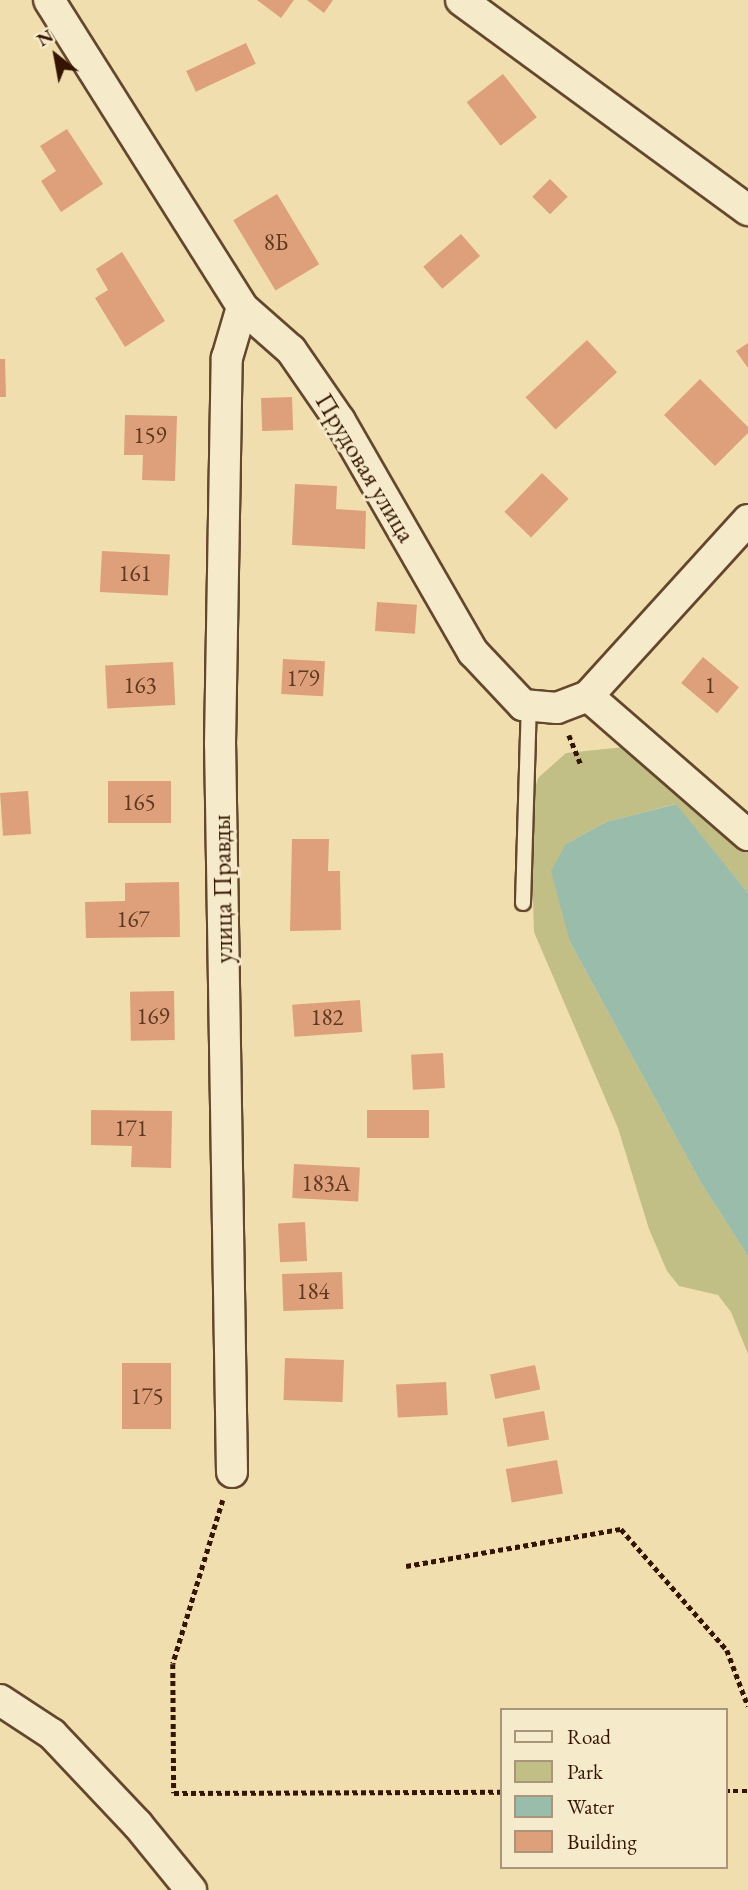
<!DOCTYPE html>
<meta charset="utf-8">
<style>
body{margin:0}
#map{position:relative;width:748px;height:1890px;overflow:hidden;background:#f0deae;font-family:"EB Garamond",serif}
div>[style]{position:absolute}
.green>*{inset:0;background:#c1bf85}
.water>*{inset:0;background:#9abcab}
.building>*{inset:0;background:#dda07a;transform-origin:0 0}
.path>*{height:4.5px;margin-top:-2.25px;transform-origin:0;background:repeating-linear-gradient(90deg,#351502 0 5px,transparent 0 8.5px)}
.roads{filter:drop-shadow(2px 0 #64472d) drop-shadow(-2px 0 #64472d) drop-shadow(0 2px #64472d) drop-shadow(0 -2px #64472d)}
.lane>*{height:14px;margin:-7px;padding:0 7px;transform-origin:7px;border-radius:7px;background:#f5eaca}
.street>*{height:30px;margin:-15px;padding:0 15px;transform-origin:15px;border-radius:15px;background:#f5eaca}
span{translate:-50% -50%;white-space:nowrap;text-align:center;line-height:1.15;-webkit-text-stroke:6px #f5eaca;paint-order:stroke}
.number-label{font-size:23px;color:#5f3820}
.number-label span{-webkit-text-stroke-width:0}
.street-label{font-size:26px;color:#351502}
.legend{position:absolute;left:500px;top:1708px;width:228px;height:161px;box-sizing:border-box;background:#f5eaca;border:2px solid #a8957a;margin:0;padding:9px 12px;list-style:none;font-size:21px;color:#351502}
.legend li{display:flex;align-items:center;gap:14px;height:35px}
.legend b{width:35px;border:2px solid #a8957a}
.north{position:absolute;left:21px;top:21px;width:70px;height:70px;-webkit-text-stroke:5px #f5eaca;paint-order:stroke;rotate:329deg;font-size:19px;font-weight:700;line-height:28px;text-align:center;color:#351502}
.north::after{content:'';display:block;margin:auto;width:24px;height:32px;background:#351502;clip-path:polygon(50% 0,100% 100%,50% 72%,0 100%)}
</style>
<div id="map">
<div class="green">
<div style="clip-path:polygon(625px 747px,748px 842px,748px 893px,675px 804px,606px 822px,566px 844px,570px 942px,701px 1183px,748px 1256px,748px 1354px,731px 1312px,718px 1295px,679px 1286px,667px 1271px,649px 1229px,618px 1128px,534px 932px,530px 805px,538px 778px,566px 753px)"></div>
</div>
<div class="water">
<div style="clip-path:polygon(676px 804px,748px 893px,748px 1256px,701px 1183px,570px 942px,551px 871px,566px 844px,606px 822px)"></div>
</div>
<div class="building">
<div style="clip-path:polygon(257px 0,294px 0,281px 18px)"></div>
<div style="clip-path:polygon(307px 0,333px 0,324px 13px)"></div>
<div style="left:246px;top:43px;width:23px;height:66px;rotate:65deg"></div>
<div style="left:503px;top:74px;width:55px;height:46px;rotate:52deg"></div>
<div style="clip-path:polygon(67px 129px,103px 184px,61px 212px,41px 181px,56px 171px,40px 146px)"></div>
<div style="left:550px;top:179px;width:25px;height:25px;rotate:45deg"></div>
<div style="left:277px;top:194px;width:82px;height:51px;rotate:59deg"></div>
<div style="left:461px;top:234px;width:29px;height:50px;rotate:49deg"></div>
<div style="clip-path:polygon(122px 252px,165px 321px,125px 347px,95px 298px,108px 290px,96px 269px)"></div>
<div style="left:587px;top:340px;width:44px;height:84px;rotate:47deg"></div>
<div style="clip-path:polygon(748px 343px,748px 368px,736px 351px)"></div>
<div style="clip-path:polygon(0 359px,5px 359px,6px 397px,0 397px)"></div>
<div style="clip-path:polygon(700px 379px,748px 427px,748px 433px,715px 466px,664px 415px)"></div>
<div style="left:292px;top:397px;width:33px;height:31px;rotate:88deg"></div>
<div style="clip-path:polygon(125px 415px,177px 416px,175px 481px,142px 480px,143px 455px,124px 455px)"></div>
<div style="left:542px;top:473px;width:37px;height:54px;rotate:44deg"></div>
<div style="clip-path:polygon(295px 484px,337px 486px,336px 509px,366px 511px,365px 549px,292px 545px)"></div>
<div style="left:102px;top:551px;width:68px;height:41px;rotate:3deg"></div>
<div style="left:377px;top:602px;width:40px;height:29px;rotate:4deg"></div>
<div style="left:703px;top:657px;width:47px;height:34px;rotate:40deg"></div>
<div style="left:283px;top:659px;width:42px;height:35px;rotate:3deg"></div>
<div style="left:173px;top:662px;width:43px;height:68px;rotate:87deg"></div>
<div style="left:108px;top:781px;width:63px;height:42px"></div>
<div style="left:28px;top:791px;width:43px;height:28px;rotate:86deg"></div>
<div style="clip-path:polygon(292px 839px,329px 839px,328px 871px,340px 871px,341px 930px,290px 931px)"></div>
<div style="clip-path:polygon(179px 882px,180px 937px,86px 938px,85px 902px,125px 901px,125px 883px)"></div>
<div style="left:174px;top:991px;width:49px;height:44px;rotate:89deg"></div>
<div style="left:360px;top:1000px;width:32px;height:68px;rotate:86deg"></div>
<div style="left:443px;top:1053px;width:35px;height:32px;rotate:87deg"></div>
<div style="clip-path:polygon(91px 1110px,172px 1111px,171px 1168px,131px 1167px,132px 1146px,91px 1145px)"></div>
<div style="left:367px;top:1110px;width:62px;height:28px"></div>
<div style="left:294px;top:1164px;width:66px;height:34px;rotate:3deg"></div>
<div style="left:305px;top:1222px;width:39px;height:27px;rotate:87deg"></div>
<div style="left:342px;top:1272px;width:37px;height:60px;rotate:88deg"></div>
<div style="left:285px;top:1358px;width:59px;height:42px;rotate:2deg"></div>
<div style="left:122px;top:1363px;width:49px;height:66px"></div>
<div style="left:535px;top:1365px;width:25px;height:46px;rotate:78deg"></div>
<div style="left:446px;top:1382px;width:33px;height:50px;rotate:87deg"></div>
<div style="left:544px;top:1411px;width:29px;height:42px;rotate:80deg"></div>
<div style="left:557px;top:1460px;width:34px;height:52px;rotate:80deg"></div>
</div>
<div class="path">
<div style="left:569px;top:735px;width:32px;rotate:68deg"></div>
<div style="left:223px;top:1500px;width:171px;rotate:107deg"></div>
<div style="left:173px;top:1664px;width:129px;rotate:89.6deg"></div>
<div style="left:174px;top:1793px;width:327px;rotate:-0.2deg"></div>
<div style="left:406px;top:1566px;width:218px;rotate:-9.8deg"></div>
<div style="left:621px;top:1529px;width:161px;rotate:48.8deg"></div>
<div style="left:727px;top:1650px;width:60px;rotate:69.4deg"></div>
<div style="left:725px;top:1791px;width:23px"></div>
</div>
<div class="roads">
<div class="lane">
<div style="left:523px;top:903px;width:197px;rotate:-88.3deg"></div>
</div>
<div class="street">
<div style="left:49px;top:0;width:363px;rotate:57.8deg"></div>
<div style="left:242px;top:307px;width:65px;rotate:41.3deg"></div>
<div style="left:291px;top:350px;width:86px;rotate:55.4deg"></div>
<div style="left:340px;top:421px;width:267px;rotate:60.1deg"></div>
<div style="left:473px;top:652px;width:73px;rotate:46.7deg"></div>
<div style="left:523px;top:705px;width:34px;rotate:5deg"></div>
<div style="left:557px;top:708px;width:33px;rotate:-21deg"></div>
<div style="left:588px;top:696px;width:238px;rotate:-47.7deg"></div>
<div style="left:461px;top:0;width:356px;rotate:36.2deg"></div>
<div style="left:588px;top:696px;width:212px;rotate:41deg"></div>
<div style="left:232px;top:1472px;width:728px;rotate:-90.94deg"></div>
<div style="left:220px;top:744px;width:386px;rotate:-89deg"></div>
<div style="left:227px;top:358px;width:53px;rotate:-73.6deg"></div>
<div style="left:0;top:1700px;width:62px;rotate:33.2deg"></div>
<div style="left:52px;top:1734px;width:125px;rotate:46.6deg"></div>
<div style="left:138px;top:1825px;width:84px;rotate:50.8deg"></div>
</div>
</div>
<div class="number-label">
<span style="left:276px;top:242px">8Б</span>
<span style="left:150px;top:435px">159</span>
<span style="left:135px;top:573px">161</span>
<span style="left:303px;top:678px">179</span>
<span style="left:140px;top:685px">163</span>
<span style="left:710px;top:685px">1</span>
<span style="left:139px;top:802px">165</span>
<span style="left:133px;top:919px">167</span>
<span style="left:153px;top:1016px">169</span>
<span style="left:327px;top:1017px">182</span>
<span style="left:131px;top:1128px">171</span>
<span style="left:326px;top:1183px">183А</span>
<span style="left:313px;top:1291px">184</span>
<span style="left:147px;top:1396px">175</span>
</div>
<div class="street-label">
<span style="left:365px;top:468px;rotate:59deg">Прудовая улица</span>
<span style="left:223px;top:889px;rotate:-91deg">улица Правды</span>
</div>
<ul class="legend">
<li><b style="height:9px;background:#f5eaca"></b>Road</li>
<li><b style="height:19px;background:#c1bf85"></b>Park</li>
<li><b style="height:19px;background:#9abcab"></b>Water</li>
<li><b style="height:19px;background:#dda07a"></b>Building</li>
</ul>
<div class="north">N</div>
</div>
